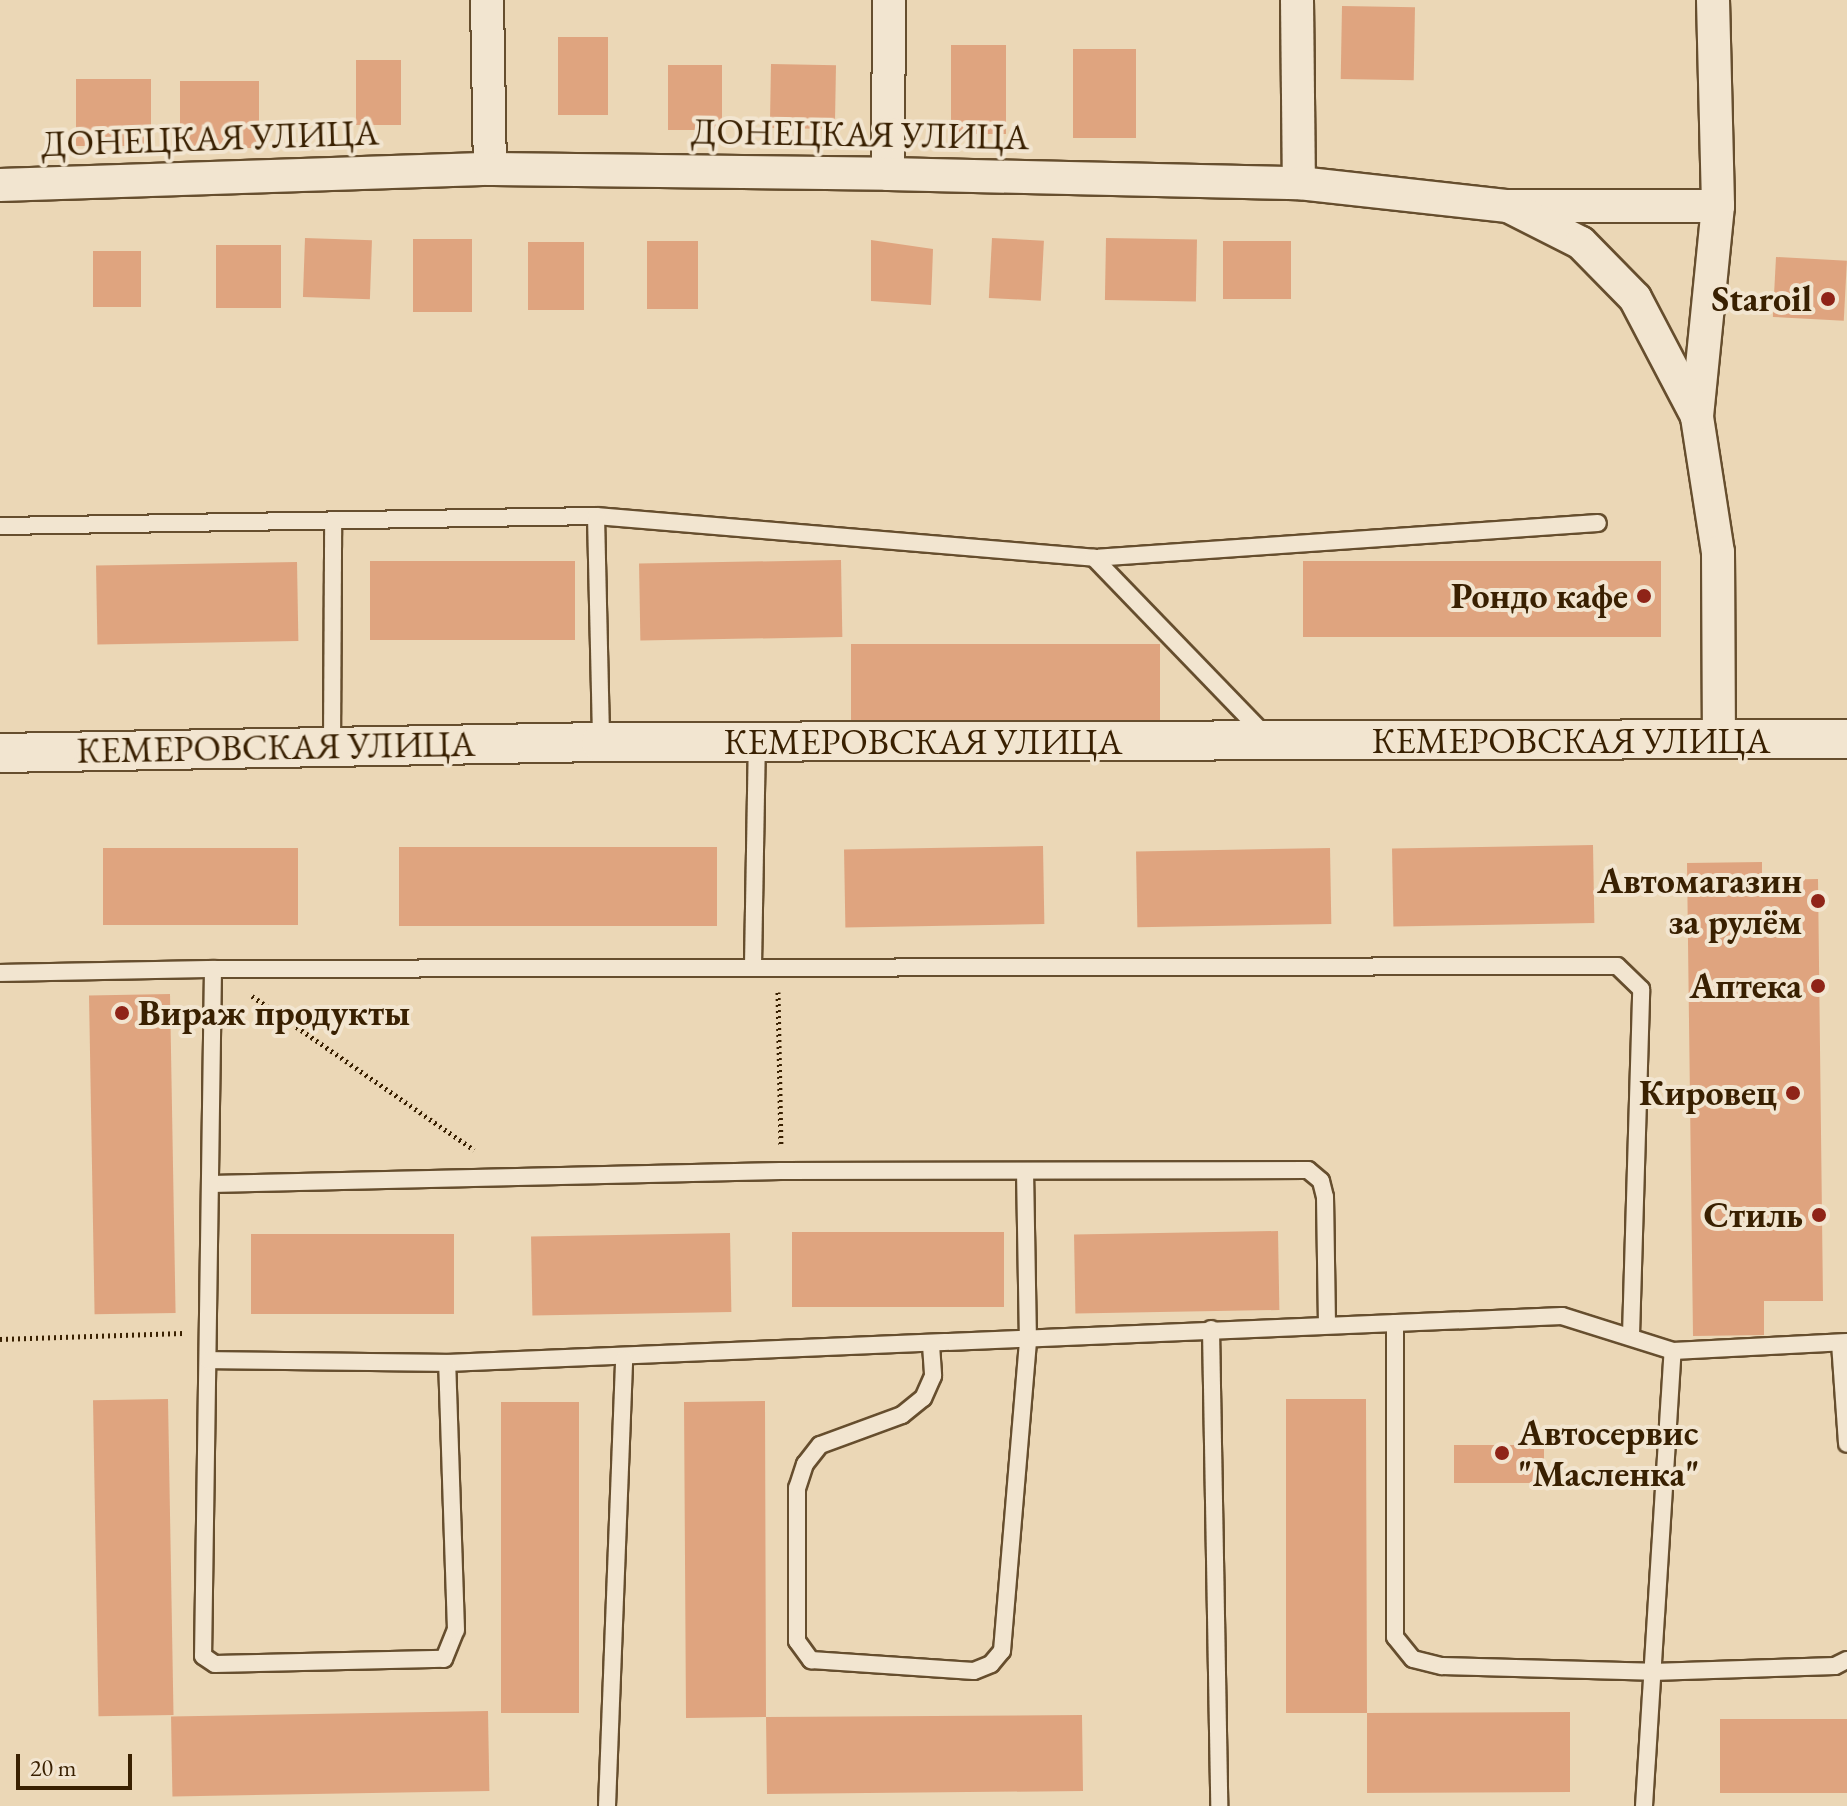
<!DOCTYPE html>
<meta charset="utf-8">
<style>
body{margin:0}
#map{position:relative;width:1847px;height:1806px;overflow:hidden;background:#ebd7b6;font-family:"EB Garamond",serif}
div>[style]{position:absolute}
.building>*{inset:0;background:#dfa47f;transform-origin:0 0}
.path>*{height:5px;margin-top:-2.5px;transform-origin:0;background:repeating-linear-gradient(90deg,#392001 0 2px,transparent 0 6px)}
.roads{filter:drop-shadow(2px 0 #664e2e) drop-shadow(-2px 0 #664e2e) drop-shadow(0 2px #664e2e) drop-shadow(0 -2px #664e2e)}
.service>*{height:16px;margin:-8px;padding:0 8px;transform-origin:8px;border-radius:8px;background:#f2e5d0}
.minor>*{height:32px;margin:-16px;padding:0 16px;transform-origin:16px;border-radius:16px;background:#f2e5d0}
.tertiary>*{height:38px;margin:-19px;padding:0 19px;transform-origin:19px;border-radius:19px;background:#f2e5d0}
.dots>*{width:22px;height:22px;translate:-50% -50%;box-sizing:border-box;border:4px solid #f2e5d0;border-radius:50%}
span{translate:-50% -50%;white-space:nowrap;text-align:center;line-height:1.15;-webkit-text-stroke:8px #f2e5d0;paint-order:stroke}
.street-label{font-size:36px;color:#392001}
.poi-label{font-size:36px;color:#392001;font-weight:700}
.right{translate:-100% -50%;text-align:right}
.left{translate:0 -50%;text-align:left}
.scale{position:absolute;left:16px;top:1754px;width:116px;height:36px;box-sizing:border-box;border:4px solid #392001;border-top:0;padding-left:10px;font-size:24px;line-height:28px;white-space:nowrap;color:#392001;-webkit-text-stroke:6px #f2e5d0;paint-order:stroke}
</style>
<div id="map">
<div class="building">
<div style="left:1342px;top:6px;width:73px;height:73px;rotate:1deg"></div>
<div style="left:608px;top:37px;width:78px;height:50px;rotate:90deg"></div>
<div style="left:1006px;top:45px;width:89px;height:55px;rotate:90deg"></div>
<div style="left:1073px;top:49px;width:63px;height:89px"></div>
<div style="left:356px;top:60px;width:45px;height:65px"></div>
<div style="left:771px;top:64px;width:65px;height:64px;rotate:1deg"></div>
<div style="left:722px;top:65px;width:65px;height:54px;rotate:90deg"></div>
<div style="left:151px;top:79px;width:67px;height:75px;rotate:90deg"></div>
<div style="left:180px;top:81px;width:79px;height:67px"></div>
<div style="left:305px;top:238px;width:67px;height:59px;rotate:2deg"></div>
<div style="left:992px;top:238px;width:52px;height:60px;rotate:3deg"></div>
<div style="left:1106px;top:238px;width:91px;height:62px;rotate:1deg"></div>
<div style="left:472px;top:239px;width:73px;height:59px;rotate:90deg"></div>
<div style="clip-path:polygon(871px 240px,933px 249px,931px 305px,871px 301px)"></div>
<div style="left:647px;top:241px;width:51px;height:68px"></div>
<div style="left:1291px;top:241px;width:58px;height:68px;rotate:90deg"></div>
<div style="left:528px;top:242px;width:56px;height:68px"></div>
<div style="left:216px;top:245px;width:65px;height:63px"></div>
<div style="left:93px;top:251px;width:48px;height:56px"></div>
<div style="left:1776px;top:257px;width:71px;height:60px;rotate:3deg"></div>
<div style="left:841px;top:560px;width:77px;height:202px;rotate:89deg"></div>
<div style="left:575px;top:561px;width:79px;height:205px;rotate:90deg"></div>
<div style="left:1661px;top:561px;width:76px;height:358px;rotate:90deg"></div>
<div style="left:297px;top:562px;width:79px;height:201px;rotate:89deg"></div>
<div style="left:1160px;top:644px;width:82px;height:309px;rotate:90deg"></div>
<div style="left:1593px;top:845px;width:78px;height:201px;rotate:89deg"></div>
<div style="left:1043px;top:846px;width:78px;height:199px;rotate:89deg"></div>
<div style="left:717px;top:847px;width:79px;height:318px;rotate:90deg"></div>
<div style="left:298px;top:848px;width:77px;height:195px;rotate:90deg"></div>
<div style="left:1330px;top:848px;width:76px;height:194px;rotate:89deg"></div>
<div style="clip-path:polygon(1762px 862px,1762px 880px,1818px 879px,1823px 1301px,1764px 1301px,1764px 1335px,1693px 1336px,1687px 863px)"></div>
<div style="left:170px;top:994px;width:319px;height:81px;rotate:89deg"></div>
<div style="left:1278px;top:1231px;width:79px;height:204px;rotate:89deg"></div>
<div style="left:1004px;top:1232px;width:75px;height:212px;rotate:90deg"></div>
<div style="left:730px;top:1233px;width:79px;height:199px;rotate:89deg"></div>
<div style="left:454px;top:1234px;width:80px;height:203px;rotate:90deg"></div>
<div style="left:168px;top:1399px;width:316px;height:75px;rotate:89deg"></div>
<div style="clip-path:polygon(1286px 1399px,1366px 1399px,1367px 1713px,1570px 1712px,1570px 1792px,1367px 1793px,1367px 1713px,1286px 1713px)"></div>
<div style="clip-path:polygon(765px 1401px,766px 1717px,1082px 1715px,1083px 1791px,767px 1794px,766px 1717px,686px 1718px,684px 1402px)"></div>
<div style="left:501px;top:1402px;width:78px;height:311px"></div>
<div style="left:1454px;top:1445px;width:90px;height:38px"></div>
<div style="left:488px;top:1711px;width:80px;height:317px;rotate:89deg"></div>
<div style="left:1847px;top:1719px;width:74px;height:127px;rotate:90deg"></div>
</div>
<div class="path">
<div style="left:778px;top:992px;width:154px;rotate:88.9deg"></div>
<div style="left:252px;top:996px;width:270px;rotate:34.7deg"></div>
<div style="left:0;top:1339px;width:183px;rotate:-1.9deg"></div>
</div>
<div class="roads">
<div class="service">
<div style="left:596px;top:516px;width:500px;rotate:4.8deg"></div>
<div style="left:1094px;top:558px;width:505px;rotate:-3.97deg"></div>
<div style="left:0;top:526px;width:596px;rotate:-0.96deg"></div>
<div style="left:596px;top:516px;width:226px;rotate:88.7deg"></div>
<div style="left:1094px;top:558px;width:248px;rotate:46deg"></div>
<div style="left:332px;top:745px;width:225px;rotate:-89.7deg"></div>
<div style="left:753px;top:965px;width:223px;rotate:-89deg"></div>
<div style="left:0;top:973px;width:213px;rotate:-1.1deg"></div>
<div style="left:211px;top:1184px;width:570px;rotate:-1.31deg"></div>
<div style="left:781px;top:1171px;width:527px;rotate:-0.11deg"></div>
<div style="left:1308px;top:1170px;width:17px;rotate:40deg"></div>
<div style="left:1321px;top:1181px;width:16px;rotate:76deg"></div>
<div style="left:1325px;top:1197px;width:128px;rotate:89.1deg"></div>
<div style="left:1395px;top:1323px;width:314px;rotate:90deg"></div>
<div style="left:1395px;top:1637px;width:28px;rotate:51deg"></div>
<div style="left:1413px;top:1659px;width:30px;rotate:14deg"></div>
<div style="left:1442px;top:1666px;width:210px;rotate:1.6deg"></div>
<div style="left:1652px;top:1672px;width:183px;rotate:-1.9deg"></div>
<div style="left:1835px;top:1666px;width:13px;rotate:-27deg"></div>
<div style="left:1211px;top:1329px;width:477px;rotate:89deg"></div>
<div style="left:1631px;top:1335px;width:346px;rotate:-88.3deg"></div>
<div style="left:1641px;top:989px;width:33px;rotate:-136deg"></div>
<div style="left:1617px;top:966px;width:1404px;rotate:179.88deg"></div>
<div style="left:213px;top:969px;width:687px;rotate:90.83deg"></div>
<div style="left:203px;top:1656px;width:14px;rotate:34deg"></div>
<div style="left:215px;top:1664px;width:229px;rotate:-1.3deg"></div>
<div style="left:444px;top:1659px;width:31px;rotate:-68deg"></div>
<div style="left:456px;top:1630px;width:267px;rotate:-91.9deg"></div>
<div style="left:447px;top:1363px;width:1116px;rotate:-2.41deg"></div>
<div style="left:1562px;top:1316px;width:116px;rotate:17.5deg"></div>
<div style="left:1673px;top:1351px;width:174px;rotate:-3deg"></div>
<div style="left:1840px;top:1343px;width:101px;rotate:86deg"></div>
<div style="left:931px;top:1345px;width:31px;rotate:86deg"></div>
<div style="left:933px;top:1376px;width:24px;rotate:114deg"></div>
<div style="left:923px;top:1398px;width:27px;rotate:141deg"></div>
<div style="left:902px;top:1415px;width:87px;rotate:159.9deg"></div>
<div style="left:820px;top:1445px;width:24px;rotate:128deg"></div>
<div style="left:805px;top:1464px;width:25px;rotate:108deg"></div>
<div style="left:797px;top:1488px;width:153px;rotate:90deg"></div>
<div style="left:797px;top:1641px;width:24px;rotate:54deg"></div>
<div style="left:811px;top:1660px;width:163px;rotate:3.9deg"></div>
<div style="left:974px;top:1671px;width:18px;rotate:-22deg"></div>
<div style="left:991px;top:1664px;width:17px;rotate:-50deg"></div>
<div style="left:1002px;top:1651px;width:310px;rotate:-85.2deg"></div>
<div style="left:1028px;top:1342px;width:169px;rotate:-91deg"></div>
<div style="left:208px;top:1360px;width:239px;rotate:0.7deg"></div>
<div style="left:607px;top:1806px;width:448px;rotate:-87.8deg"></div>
<div style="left:1644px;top:1806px;width:456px;rotate:-86.4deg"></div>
</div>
<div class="minor">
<div style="left:487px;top:0;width:169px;rotate:89deg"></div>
<div style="left:1297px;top:0;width:183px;rotate:89.4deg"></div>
<div style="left:1713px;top:0;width:206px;rotate:88.6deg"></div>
<div style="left:1718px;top:206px;width:212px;rotate:95.7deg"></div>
<div style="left:1697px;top:417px;width:137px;rotate:81.2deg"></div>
<div style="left:1718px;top:552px;width:187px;rotate:89.7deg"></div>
<div style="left:888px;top:174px;width:174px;rotate:-89.7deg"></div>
<div style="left:0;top:185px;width:490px;rotate:-1.9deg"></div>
<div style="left:490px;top:169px;width:398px;rotate:0.7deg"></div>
<div style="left:888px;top:174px;width:411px;rotate:1.3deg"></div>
<div style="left:1299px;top:183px;width:210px;rotate:6.3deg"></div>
<div style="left:1508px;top:206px;width:210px"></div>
<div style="left:1512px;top:208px;width:77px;rotate:26.9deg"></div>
<div style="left:1581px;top:243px;width:77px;rotate:45.5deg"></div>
<div style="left:1635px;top:298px;width:131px;rotate:62.3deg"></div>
</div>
<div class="tertiary">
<div style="left:0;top:753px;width:601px;rotate:-1.05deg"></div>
<div style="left:601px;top:742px;width:1246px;rotate:-0.14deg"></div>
</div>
</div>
<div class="dots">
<div style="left:1828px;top:299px;background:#8f2418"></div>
<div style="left:1644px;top:596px;background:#8f2418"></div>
<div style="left:1818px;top:901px;background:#8f2418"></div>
<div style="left:1818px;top:986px;background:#8f2418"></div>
<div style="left:122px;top:1013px;background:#8f2418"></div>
<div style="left:1793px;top:1093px;background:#8f2418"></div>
<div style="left:1819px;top:1215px;background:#8f2418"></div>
<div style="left:1502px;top:1453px;background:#8f2418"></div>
</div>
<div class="street-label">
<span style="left:860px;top:134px;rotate:1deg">ДОНЕЦКАЯ УЛИЦА</span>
<span style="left:210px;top:138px;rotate:-2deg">ДОНЕЦКАЯ УЛИЦА</span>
<span style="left:1571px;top:741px">КЕМЕРОВСКАЯ УЛИЦА</span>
<span style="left:923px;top:742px">КЕМЕРОВСКАЯ УЛИЦА</span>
<span style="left:276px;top:747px;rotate:-1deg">КЕМЕРОВСКАЯ УЛИЦА</span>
</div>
<div class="poi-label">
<span class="right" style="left:1812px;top:299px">Staroil</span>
<span class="right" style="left:1628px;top:596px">Рондо кафе</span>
<span class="right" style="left:1802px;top:901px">Автомагазин<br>за рулём</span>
<span class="right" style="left:1802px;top:986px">Аптека</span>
<span class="left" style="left:138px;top:1013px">Вираж продукты</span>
<span class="right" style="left:1777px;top:1093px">Кировец</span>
<span class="right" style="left:1803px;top:1215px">Стиль</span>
<span class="left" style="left:1518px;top:1453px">Автосервис<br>"Масленка"</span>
</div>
<div class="scale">20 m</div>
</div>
